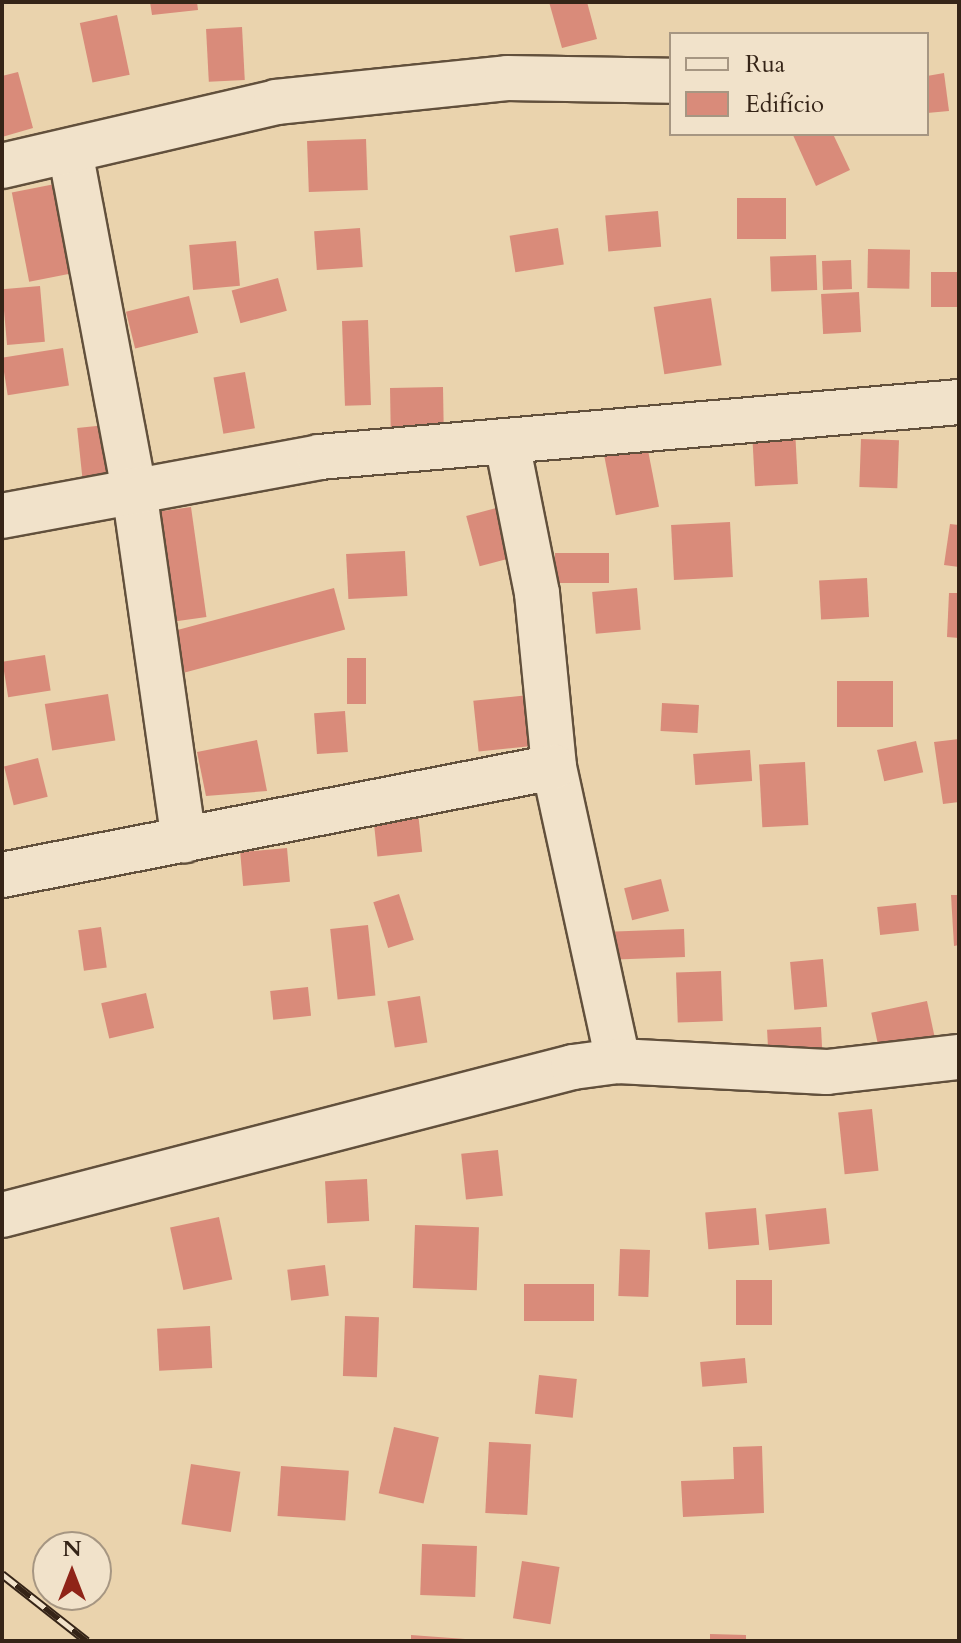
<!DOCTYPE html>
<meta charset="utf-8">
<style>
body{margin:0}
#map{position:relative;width:961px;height:1643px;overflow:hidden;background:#ead3ad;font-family:Cardo,serif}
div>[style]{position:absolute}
.building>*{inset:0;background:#d98b7a;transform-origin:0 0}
.roads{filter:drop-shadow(2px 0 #62503c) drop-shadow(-2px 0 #62503c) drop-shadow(0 2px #62503c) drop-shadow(0 -2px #62503c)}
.minor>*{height:44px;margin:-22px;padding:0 22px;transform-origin:22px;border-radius:22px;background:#f1e2ca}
.rail>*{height:9px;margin-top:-4.5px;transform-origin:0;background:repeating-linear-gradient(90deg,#f1e2ca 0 18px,#352417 0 36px);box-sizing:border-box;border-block:2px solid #352417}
span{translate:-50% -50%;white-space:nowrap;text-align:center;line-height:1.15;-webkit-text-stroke:6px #f1e2ca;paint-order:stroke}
.frame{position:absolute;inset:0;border:4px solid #352417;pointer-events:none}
.legend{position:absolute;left:669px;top:32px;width:260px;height:104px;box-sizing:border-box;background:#f1e2ca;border:2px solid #a69682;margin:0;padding:10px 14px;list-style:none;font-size:24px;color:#352417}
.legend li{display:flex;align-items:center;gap:16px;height:40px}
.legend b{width:40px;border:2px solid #a69682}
.north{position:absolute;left:32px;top:1531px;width:80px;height:80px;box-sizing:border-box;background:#f1e2ca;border:2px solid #a69682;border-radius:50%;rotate:0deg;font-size:22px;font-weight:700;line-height:32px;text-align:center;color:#352417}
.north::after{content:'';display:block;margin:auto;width:28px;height:36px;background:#8f2418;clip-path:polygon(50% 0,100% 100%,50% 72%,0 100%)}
</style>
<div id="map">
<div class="building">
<div style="clip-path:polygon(150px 2px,197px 2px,198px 10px,152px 15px)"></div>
<div style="clip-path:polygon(549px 2px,587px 2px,597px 39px,562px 48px)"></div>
<div style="left:117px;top:15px;width:61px;height:38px;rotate:78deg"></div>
<div style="left:242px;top:27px;width:53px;height:36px;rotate:87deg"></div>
<div style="clip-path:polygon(18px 72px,33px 128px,2px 137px,2px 76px)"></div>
<div style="clip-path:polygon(944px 73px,949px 111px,927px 113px,927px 76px)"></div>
<div style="clip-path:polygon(833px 134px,850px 170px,816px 186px,793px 135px)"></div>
<div style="left:366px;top:139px;width:51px;height:59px;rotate:88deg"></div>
<div style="left:55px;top:184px;width:91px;height:44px;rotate:79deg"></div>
<div style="left:786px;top:198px;width:41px;height:49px;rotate:90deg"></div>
<div style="left:658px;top:211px;width:36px;height:53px;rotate:85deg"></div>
<div style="left:360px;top:228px;width:39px;height:46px;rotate:86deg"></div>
<div style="left:558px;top:228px;width:37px;height:49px;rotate:81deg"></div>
<div style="left:236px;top:241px;width:45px;height:47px;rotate:85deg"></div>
<div style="left:868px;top:249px;width:42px;height:39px;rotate:1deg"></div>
<div style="left:816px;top:255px;width:35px;height:46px;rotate:88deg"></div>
<div style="left:851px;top:260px;width:29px;height:29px;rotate:88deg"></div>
<div style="left:959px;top:272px;width:35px;height:28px;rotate:90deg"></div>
<div style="left:278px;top:278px;width:34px;height:48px;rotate:75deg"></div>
<div style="left:40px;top:286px;width:56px;height:38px;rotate:85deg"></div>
<div style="left:859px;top:292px;width:40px;height:38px;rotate:87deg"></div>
<div style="left:189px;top:296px;width:38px;height:65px;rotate:76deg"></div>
<div style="left:711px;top:298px;width:68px;height:58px;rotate:81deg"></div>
<div style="left:368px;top:320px;width:85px;height:26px;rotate:88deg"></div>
<div style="left:63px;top:348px;width:38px;height:62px;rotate:81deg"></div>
<div style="left:245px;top:372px;width:57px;height:32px;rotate:80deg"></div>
<div style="left:443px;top:387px;width:40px;height:53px;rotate:89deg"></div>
<div style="left:106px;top:425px;width:55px;height:29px;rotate:84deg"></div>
<div style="left:795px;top:429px;width:55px;height:43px;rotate:87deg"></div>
<div style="left:861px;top:439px;width:38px;height:48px;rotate:2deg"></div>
<div style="left:646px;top:440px;width:68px;height:44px;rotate:79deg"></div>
<div style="left:191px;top:507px;width:111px;height:36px;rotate:82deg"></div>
<div style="left:500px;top:507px;width:52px;height:35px;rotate:75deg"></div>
<div style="left:730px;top:522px;width:55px;height:59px;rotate:87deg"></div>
<div style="clip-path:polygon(950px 524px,959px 525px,959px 567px,944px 565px)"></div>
<div style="left:405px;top:551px;width:45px;height:59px;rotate:87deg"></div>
<div style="left:609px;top:553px;width:30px;height:54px;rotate:90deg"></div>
<div style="left:867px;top:578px;width:39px;height:48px;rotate:87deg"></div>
<div style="left:334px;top:588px;width:43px;height:166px;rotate:75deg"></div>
<div style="left:637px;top:588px;width:42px;height:45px;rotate:85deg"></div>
<div style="clip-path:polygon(949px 593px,959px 593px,959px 638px,947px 637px)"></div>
<div style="left:45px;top:655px;width:36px;height:43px;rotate:81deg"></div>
<div style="left:347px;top:658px;width:19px;height:46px"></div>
<div style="left:837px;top:681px;width:56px;height:46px"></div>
<div style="left:108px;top:694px;width:47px;height:64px;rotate:81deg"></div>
<div style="left:529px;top:695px;width:51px;height:56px;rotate:84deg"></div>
<div style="left:662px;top:703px;width:37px;height:28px;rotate:3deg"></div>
<div style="left:345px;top:711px;width:41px;height:31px;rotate:86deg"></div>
<div style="clip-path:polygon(959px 739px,959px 802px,943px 804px,934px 742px)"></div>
<div style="clip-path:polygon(257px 740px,267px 791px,206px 796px,197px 752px)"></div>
<div style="left:916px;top:741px;width:32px;height:40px;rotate:77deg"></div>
<div style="left:750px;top:750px;width:31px;height:57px;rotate:86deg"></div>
<div style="left:38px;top:758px;width:40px;height:35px;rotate:76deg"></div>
<div style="left:805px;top:762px;width:63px;height:46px;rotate:87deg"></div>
<div style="left:418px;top:812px;width:40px;height:45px;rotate:84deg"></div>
<div style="left:287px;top:848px;width:34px;height:47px;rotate:85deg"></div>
<div style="left:661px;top:879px;width:33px;height:38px;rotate:76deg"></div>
<div style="left:399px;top:894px;width:48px;height:27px;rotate:72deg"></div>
<div style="clip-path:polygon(951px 895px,959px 895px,959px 945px,954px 946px)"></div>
<div style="left:916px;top:903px;width:28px;height:39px;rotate:84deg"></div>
<div style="left:368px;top:925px;width:71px;height:38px;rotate:84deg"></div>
<div style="left:101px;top:927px;width:41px;height:23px;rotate:82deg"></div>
<div style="left:684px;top:929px;width:28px;height:69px;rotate:88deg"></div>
<div style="left:823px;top:959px;width:48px;height:33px;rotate:85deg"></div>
<div style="left:721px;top:971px;width:50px;height:45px;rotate:88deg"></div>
<div style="left:308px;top:987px;width:29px;height:38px;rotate:84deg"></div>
<div style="left:146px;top:993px;width:36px;height:46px;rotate:77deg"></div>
<div style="left:420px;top:996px;width:47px;height:33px;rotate:81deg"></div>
<div style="left:927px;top:1001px;width:47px;height:57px;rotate:78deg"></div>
<div style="left:821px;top:1027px;width:34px;height:54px;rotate:87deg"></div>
<div style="left:872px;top:1109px;width:62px;height:34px;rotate:84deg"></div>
<div style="left:498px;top:1150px;width:46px;height:37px;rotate:84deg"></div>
<div style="left:367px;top:1179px;width:42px;height:42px;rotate:87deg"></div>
<div style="left:756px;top:1208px;width:37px;height:51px;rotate:85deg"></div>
<div style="left:826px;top:1208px;width:36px;height:61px;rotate:84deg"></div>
<div style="left:219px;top:1217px;width:64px;height:50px;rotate:78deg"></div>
<div style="left:415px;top:1225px;width:64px;height:63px;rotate:2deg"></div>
<div style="left:620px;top:1249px;width:30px;height:47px;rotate:2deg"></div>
<div style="left:325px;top:1265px;width:31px;height:38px;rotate:83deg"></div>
<div style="left:736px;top:1280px;width:36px;height:45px"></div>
<div style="left:594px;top:1284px;width:37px;height:70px;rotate:90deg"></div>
<div style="left:345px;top:1316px;width:34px;height:60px;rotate:2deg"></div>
<div style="left:210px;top:1326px;width:42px;height:53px;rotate:87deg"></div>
<div style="left:745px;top:1358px;width:25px;height:45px;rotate:85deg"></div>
<div style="left:539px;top:1375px;width:38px;height:39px;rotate:6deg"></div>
<div style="left:394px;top:1427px;width:46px;height:68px;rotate:13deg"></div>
<div style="left:489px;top:1442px;width:42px;height:71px;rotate:3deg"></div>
<div style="clip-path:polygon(762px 1446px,764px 1513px,683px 1517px,681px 1481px,734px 1479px,733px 1447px)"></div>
<div style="left:191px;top:1464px;width:50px;height:61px;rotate:9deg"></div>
<div style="left:281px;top:1466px;width:68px;height:50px;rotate:4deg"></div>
<div style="left:422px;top:1544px;width:55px;height:51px;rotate:2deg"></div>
<div style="left:522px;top:1561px;width:38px;height:58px;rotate:9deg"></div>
<div style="clip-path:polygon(710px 1634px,746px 1635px,746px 1641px,710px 1641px)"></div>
<div style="clip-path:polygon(411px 1635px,465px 1639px,465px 1641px,411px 1641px)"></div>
</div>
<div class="roads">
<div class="minor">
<div style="left:70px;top:151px;width:345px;rotate:79.3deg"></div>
<div style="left:134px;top:490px;width:354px;rotate:81.9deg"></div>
<div style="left:2px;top:166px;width:281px;rotate:-13.1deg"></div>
<div style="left:276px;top:102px;width:232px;rotate:-5.9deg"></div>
<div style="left:507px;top:78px;width:164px;rotate:1deg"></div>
<div style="left:507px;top:443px;width:153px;rotate:78.7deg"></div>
<div style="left:537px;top:593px;width:175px;rotate:84.4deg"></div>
<div style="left:554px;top:767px;width:301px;rotate:77.7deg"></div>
<div style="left:2px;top:516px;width:322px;rotate:-10.5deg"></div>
<div style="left:319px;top:457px;width:642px;rotate:-4.91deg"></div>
<div style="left:2px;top:875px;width:562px;rotate:-11.07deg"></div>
<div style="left:2px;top:1215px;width:590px;rotate:-14.53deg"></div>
<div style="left:573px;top:1067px;width:45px;rotate:-7.6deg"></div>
<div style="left:618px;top:1061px;width:209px;rotate:3deg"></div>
<div style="left:827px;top:1072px;width:133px;rotate:-6.5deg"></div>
</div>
</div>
<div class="rail">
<div style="left:2px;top:1574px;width:108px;rotate:38.2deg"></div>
</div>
<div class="frame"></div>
<ul class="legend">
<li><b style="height:10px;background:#f1e2ca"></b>Rua</li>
<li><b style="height:22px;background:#d98b7a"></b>Edifício</li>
</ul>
<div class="north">N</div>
</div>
